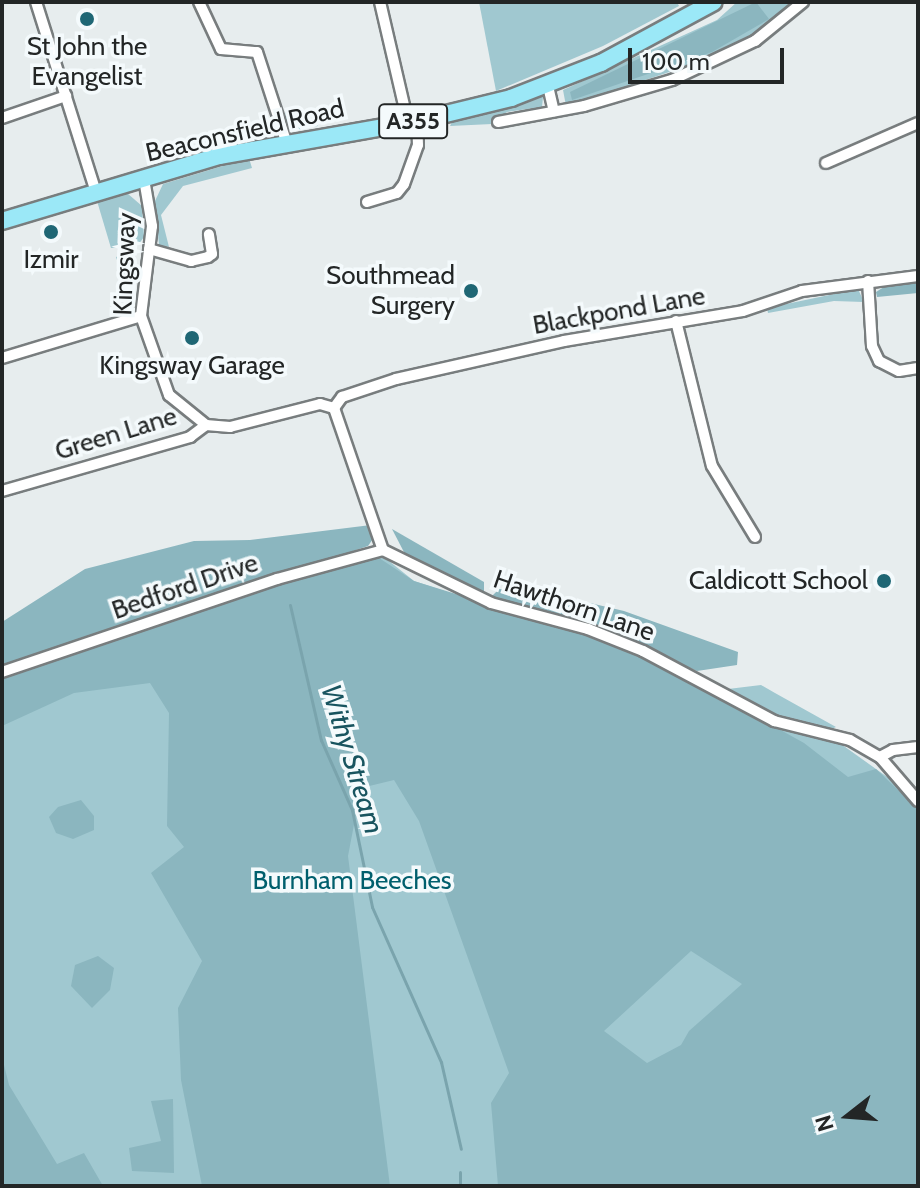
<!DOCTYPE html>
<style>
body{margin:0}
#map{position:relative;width:920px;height:1188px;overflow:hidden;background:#e7edee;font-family:Cabin,sans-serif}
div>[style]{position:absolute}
.green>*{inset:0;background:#a0c8d0}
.forest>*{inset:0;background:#8bb6bf}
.stream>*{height:3px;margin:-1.5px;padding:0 1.5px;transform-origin:1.5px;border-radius:1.5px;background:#7aa4ad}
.roads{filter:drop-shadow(2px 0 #787d7e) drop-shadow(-2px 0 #787d7e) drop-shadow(0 2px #787d7e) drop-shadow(0 -2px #787d7e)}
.street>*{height:10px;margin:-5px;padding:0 5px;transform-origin:5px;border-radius:5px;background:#fff}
.primary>*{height:16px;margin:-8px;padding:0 8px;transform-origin:8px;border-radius:8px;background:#9be8f7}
.dots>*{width:22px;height:22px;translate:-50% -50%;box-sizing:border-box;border:4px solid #f4fafc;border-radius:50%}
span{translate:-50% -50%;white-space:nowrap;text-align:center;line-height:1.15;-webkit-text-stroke:7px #f4fafc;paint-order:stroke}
.shield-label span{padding:2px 6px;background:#f4fafc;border:2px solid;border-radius:6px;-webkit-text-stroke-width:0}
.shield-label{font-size:24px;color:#232626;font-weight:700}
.poi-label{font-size:26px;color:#232626}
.right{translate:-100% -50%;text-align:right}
.street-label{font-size:26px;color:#232626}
.park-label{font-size:26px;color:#005f6d}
.water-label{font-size:28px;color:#18545f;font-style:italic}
.frame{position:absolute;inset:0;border:4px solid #232626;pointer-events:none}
.north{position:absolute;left:808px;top:1076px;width:80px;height:80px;-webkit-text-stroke:6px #f4fafc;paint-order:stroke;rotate:253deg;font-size:22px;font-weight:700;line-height:32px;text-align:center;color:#232626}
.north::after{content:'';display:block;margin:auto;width:28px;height:36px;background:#232626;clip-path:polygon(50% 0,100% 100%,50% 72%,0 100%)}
.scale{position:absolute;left:628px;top:48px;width:156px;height:36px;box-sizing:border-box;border:4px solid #232626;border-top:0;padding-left:10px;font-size:24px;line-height:28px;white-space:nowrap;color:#232626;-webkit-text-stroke:6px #f4fafc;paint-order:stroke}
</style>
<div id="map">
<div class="green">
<div style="clip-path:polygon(479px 2px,677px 2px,679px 6px,603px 46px,496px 91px)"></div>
<div style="clip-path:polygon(737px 2px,795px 2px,771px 24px,715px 57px,566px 106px,563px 90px,717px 20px)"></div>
<div style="clip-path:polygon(536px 95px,543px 97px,542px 107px,507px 112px,492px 124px,450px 126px,453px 120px)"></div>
<div style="clip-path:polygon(285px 109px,312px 119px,318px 126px,293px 130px,286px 123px)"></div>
<div style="clip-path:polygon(249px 158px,252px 168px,183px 186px,161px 215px,169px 247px,159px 245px,155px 201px,163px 184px)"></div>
<div style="clip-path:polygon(127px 193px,142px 206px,144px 237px,138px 245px,111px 248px,97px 201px)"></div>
<div style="clip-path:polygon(127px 253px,135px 257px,130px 302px,116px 257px)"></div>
<div style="clip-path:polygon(858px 289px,864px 302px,834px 301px,768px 313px,767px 308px)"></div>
<div style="clip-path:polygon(384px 557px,414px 581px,658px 662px,776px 727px,841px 744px,890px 779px,918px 809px,918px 1186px,2px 1186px,2px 678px,177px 618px)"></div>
<div style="clip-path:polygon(761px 685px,775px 693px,836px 727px,829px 730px,781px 717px,728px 689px)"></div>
</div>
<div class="forest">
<div style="clip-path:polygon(756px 2px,769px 19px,712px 52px,572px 100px,570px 92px)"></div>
<div style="clip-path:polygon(918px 282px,918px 293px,877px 297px,876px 292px,887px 285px)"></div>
<div style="clip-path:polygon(371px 525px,375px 536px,368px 546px,2px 669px,2px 622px,85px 569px,194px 541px,250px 540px)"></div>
<div style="clip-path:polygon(392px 529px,484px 582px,484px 595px,406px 556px)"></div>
<div style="clip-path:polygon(evenodd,373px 554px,414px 581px,605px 640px,658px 662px,804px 743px,848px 777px,876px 769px,918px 809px,918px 1186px,498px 1186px,491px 1103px,509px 1073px,419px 821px,394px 780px,361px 788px,348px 856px,390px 1186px,202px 1186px,181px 1080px,178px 1008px,202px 961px,151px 873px,184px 847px,167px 826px,169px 713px,150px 683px,74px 693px,2px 726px,2px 678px,373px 554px,691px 951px,742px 984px,689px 1031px,681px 1045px,647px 1063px,604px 1031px,691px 951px)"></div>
<div style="clip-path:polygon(499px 589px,543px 592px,624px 611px,738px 652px,737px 665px,697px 671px,607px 631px,492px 596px)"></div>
<div style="clip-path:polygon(81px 800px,94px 816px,94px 830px,73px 839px,56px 833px,49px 817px,58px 807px)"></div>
<div style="clip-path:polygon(98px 956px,114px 968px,110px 990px,92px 1008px,71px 986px,75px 965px)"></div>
<div style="clip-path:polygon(2px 1057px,9px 1085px,57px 1164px,84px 1153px,103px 1186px,2px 1186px)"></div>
<div style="clip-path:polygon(173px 1099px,174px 1173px,132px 1171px,129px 1148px,161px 1141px,151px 1101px)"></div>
</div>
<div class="stream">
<div style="left:290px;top:605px;width:139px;rotate:77.1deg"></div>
<div style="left:321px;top:740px;width:77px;rotate:66.1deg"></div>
<div style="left:352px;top:810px;width:99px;rotate:78.3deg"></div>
<div style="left:372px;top:907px;width:170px;rotate:66deg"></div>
<div style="left:441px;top:1062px;width:89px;rotate:77.1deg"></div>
<div style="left:460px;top:1186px;width:14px;rotate:-90deg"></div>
</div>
<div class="roads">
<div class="street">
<div style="left:36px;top:2px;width:199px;rotate:72.5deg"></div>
<div style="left:199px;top:2px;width:52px;rotate:64.9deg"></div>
<div style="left:221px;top:49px;width:36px;rotate:5deg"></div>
<div style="left:257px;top:52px;width:94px;rotate:72deg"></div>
<div style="left:380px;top:2px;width:123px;rotate:76.9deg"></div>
<div style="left:548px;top:86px;width:26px;rotate:77deg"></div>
<div style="left:2px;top:118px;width:68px;rotate:-19deg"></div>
<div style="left:498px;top:122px;width:87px;rotate:-10.5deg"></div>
<div style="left:584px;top:106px;width:92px;rotate:-16.5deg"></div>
<div style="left:672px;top:80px;width:92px;rotate:-25.2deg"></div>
<div style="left:755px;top:41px;width:62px;rotate:-39.1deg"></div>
<div style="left:826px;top:163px;width:100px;rotate:-23.5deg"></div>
<div style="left:144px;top:179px;width:48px;rotate:80.3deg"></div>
<div style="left:152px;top:226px;width:91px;rotate:97deg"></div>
<div style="left:141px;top:316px;width:84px;rotate:70.5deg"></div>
<div style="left:169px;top:395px;width:48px;rotate:39deg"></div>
<div style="left:367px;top:202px;width:31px;rotate:-17deg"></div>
<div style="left:397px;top:193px;width:11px;rotate:-52deg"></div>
<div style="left:404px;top:184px;width:41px;rotate:-70.3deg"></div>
<div style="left:418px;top:145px;width:24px;rotate:-92deg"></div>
<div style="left:149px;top:249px;width:44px;rotate:15.9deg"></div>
<div style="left:191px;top:261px;width:17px;rotate:-13deg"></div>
<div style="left:208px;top:257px;width:5px;rotate:-37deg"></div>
<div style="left:212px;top:254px;width:20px;rotate:-99deg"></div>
<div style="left:868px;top:281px;width:65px;rotate:86.5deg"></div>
<div style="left:872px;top:346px;width:17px;rotate:65deg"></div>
<div style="left:879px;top:361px;width:22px;rotate:27deg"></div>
<div style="left:899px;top:371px;width:19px;rotate:-9deg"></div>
<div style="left:676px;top:321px;width:149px;rotate:76.1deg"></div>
<div style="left:712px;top:466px;width:83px;rotate:58.8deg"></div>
<div style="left:2px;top:358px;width:145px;rotate:-16.8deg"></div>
<div style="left:334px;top:408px;width:14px;rotate:-54deg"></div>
<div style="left:342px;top:397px;width:57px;rotate:-18.4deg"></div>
<div style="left:396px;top:379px;width:172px;rotate:-12.7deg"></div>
<div style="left:564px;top:341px;width:181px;rotate:-9.5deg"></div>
<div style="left:743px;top:311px;width:62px;rotate:-18.7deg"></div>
<div style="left:802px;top:291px;width:117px;rotate:-7.4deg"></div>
<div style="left:334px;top:408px;width:150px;rotate:71deg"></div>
<div style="left:2px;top:491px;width:196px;rotate:-16deg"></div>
<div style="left:190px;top:437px;width:20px;rotate:-37deg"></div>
<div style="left:206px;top:425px;width:24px;rotate:5deg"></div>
<div style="left:230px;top:427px;width:93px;rotate:-14.3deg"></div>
<div style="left:320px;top:404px;width:15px;rotate:16deg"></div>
<div style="left:2px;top:672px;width:290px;rotate:-18.7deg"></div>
<div style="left:277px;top:579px;width:110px;rotate:-15.3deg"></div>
<div style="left:383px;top:550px;width:120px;rotate:26.1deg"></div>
<div style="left:491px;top:603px;width:100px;rotate:15deg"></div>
<div style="left:588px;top:629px;width:59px;rotate:21.8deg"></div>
<div style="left:643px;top:651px;width:149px;rotate:28.1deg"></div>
<div style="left:774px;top:721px;width:78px;rotate:14deg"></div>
<div style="left:850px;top:740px;width:34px;rotate:30deg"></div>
<div style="left:880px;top:757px;width:58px;rotate:49.2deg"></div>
<div style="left:880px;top:757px;width:15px;rotate:-28deg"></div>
<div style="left:893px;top:750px;width:25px;rotate:-7deg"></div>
</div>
<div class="primary">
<div style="left:2px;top:221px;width:227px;rotate:-16.7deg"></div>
<div style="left:219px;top:156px;width:201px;rotate:-10deg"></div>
<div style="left:417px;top:121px;width:97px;rotate:-13.7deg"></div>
<div style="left:511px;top:98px;width:97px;rotate:-21.3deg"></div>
<div style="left:601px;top:63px;width:128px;rotate:-28.4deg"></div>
</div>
</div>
<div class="dots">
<div style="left:87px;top:19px;background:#1f6775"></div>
<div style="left:51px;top:232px;background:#1f6775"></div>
<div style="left:471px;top:291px;background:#1f6775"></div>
<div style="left:192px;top:338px;background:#1f6775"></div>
<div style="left:884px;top:581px;background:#1f6775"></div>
</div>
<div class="shield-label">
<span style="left:413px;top:121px">A355</span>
</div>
<div class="poi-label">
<span style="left:87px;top:62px">St John the<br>Evangelist</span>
<span style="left:51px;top:260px">Izmir</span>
<span class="right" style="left:455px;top:291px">Southmead<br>Surgery</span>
<span style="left:192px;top:366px">Kingsway Garage</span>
<span class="right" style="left:868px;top:581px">Caldicott School</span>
</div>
<div class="street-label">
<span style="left:245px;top:131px;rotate:-13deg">Beaconsfield Road</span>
<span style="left:125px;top:264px;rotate:-88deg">Kingsway</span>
<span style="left:619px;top:311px;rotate:-10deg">Blackpond Lane</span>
<span style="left:116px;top:434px;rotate:-17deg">Green Lane</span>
<span style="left:185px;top:587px;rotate:-19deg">Bedford Drive</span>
<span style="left:574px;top:606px;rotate:19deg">Hawthorn Lane</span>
</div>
<div class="park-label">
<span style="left:352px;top:881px">Burnham Beeches</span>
</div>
<div class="water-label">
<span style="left:353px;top:759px;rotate:73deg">Withy Stream</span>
</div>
<div class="frame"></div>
<div class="north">N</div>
<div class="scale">100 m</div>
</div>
